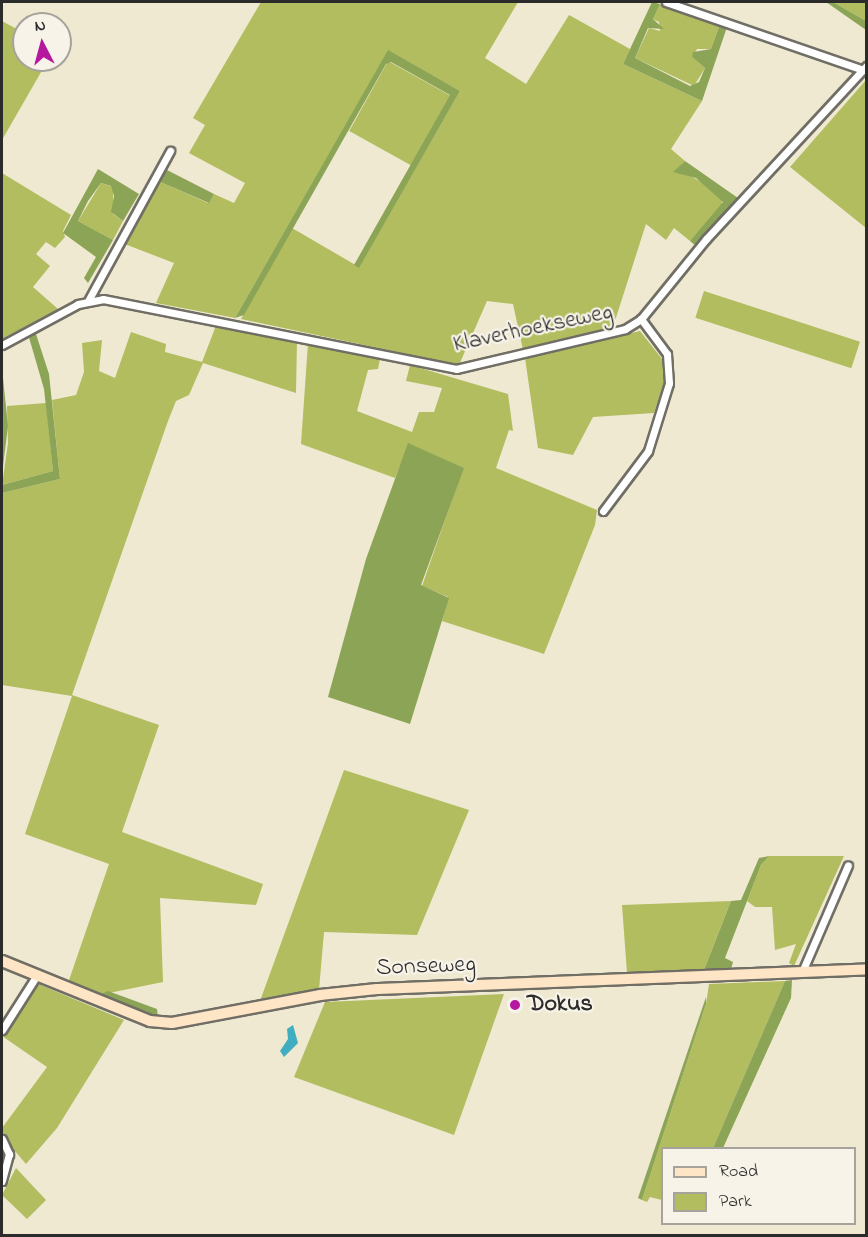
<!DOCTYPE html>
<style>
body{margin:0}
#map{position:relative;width:868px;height:1237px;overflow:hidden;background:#efe9d2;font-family:"Indie Flower",sans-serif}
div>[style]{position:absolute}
.green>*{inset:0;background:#b1bd5f;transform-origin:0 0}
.forest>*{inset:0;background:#8ca456}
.water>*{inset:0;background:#41adc0}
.roads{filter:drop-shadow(2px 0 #706e65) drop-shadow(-2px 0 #706e65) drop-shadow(0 2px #706e65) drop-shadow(0 -2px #706e65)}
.street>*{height:7px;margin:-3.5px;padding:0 3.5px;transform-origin:3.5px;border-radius:3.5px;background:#fff}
.secondary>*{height:10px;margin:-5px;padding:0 5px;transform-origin:5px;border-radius:5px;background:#fde5c5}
.dots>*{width:16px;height:16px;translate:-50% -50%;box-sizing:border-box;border:3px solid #f7f3e8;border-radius:50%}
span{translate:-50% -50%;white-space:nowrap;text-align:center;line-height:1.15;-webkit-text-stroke:4.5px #f7f3e8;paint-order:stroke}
.street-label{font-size:24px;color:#2b2b2b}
.poi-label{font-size:24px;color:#2b2b2b;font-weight:700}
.left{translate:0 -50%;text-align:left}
.frame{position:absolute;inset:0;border:3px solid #2b2b2b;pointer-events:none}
.legend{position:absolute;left:661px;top:1147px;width:195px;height:78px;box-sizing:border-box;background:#f7f3e8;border:2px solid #a5a39c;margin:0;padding:8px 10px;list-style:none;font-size:18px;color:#2b2b2b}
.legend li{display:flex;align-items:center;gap:12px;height:30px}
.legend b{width:30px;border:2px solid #a5a39c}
.north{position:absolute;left:12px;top:12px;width:60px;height:60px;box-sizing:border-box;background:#f7f3e8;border:2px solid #a5a39c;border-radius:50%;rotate:354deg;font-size:16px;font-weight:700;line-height:24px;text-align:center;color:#2b2b2b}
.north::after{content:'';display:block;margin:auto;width:21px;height:27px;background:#b5179e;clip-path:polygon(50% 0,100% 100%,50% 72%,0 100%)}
</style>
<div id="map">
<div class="green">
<div style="clip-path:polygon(261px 2px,518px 2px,485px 58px,526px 84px,569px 15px,630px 49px,623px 64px,702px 101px,671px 149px,685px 161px,674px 172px,687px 174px,703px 183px,722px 200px,722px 205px,690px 241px,674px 228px,666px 240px,646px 224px,613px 327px,523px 350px,513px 304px,487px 301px,459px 365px,241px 319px,292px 228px,359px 267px,460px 91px,388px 51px,235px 318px,156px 303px,174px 263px,122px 243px,158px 181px,208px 203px,214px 194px,234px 203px,245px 183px,189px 153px,205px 125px,193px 118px)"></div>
<div style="clip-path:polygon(833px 2px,866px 2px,866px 21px)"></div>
<div style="clip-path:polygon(660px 4px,720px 24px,711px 49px,697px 49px,692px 57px,705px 68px,694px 86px,635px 58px,649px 28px,660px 31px,659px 22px,653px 19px)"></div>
<div style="clip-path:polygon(2px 21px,24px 33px,24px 60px,48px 60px,2px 140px)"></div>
<div style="left:388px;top:61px;width:71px;height:80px;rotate:29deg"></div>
<div style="clip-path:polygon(866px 80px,866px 228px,790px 167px)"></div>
<div style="clip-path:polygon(2px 173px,71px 215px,63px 231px,65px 237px,55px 248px,46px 242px,36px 254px,50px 266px,33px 287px,58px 309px,2px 339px)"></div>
<div style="clip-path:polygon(101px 183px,113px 187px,113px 214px,123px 221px,113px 240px,78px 221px)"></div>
<div style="left:704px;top:291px;width:164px;height:28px;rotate:18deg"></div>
<div style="clip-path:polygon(217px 323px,297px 340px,296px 393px,203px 363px,189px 395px,176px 401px,168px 421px,72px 695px,159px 725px,122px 832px,263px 884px,256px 905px,160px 898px,163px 982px,99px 995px,68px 983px,109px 864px,25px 834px,72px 696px,2px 685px,2px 493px,60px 479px,52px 400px,76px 395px,84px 372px,82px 343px,102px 340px,99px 371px,115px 378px,131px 332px,166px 344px,165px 352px,202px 362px)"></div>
<div style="clip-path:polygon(640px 331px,666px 364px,666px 377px,654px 413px,593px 417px,573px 455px,538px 448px,525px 358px)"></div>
<div style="clip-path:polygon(308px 343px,380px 359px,378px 369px,368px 370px,357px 411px,412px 432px,419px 412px,434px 412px,442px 388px,406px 381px,410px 365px,508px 394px,513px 431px,509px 430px,496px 468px,597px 510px,595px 525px,544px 654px,442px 621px,448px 597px,422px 586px,463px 468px,409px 444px,395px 478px,301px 444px)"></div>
<div style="clip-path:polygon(46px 403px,53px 471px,2px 485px,8px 443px,7px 406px)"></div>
<div style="clip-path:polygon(344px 770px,469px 810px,417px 935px,324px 932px,319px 990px,260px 1001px)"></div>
<div style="clip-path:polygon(769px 856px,844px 856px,794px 966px,789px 963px,796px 944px,775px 950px,772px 907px,755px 907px,747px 901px,761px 865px)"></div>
<div style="clip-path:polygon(731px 901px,704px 970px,627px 973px,622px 905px)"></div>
<div style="clip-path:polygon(785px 981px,713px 1148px,662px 1148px,662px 1200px,650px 1197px,647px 1202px,642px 1200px,706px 1004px,709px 984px)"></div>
<div style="clip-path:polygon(38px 984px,124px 1020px,57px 1128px,26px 1164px,2px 1136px,2px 1128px,47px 1067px,2px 1036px)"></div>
<div style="clip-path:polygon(504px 994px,454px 1135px,294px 1077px,325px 1002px)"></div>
<div style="clip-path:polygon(16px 1168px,46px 1200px,27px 1219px,2px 1195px)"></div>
</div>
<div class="forest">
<div style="clip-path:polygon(652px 2px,660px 4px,653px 19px,664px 29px,648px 28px,635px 58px,690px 86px,699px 82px,705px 68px,692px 57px,693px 52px,711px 49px,720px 24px,727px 27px,702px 101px,623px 64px)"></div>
<div style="clip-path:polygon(826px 2px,833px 2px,866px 21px,866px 30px)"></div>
<div style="clip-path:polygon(388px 50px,460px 91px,359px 268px,354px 265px,450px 95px,391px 62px,386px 64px,244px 315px,235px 318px)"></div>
<div style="clip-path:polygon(685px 161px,738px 198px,696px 246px,690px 241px,723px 202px,696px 178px,673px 172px)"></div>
<div style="clip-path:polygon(98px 169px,139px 194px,123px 221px,111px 212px,114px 196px,111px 186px,101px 183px,88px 201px,78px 221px,113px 240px,88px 283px,84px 278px,96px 257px,63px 233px)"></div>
<div style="clip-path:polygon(165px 169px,214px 194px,209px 203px,158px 181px)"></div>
<div style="clip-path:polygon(35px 331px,49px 374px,60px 479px,2px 493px,2px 485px,53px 471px,44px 389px,28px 334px)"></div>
<div style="clip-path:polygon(2px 368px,8px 426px,2px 475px)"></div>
<div style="clip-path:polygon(408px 443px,464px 468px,421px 585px,449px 598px,410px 724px,328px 697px,366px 559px)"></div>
<div style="clip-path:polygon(769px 856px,761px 865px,725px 958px,733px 962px,731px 969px,704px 970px,731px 901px,741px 900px,759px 858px)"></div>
<div style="clip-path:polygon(792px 980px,791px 998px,723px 1148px,713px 1148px,785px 981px)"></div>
<div style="clip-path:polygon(108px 991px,157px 1009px,158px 1018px,99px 995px)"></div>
<div style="clip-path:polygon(706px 997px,706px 1004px,642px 1200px,638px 1198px)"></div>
</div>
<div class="water">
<div style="clip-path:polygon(293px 1025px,298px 1043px,284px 1057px,280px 1051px,288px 1039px,287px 1029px)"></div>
</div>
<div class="roads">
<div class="street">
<div style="left:666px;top:2px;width:208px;rotate:19deg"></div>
<div style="left:89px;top:299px;width:169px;rotate:-61.3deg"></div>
<div style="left:2px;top:345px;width:86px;rotate:-28.3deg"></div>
<div style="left:78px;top:304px;width:25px;rotate:-11deg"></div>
<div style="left:103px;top:299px;width:360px;rotate:11.2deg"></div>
<div style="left:456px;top:369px;width:174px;rotate:-13.3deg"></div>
<div style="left:625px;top:329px;width:19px;rotate:-32deg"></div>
<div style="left:641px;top:319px;width:103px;rotate:-50.9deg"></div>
<div style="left:706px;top:239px;width:236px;rotate:-47.2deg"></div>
<div style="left:603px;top:511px;width:75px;rotate:-53.1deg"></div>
<div style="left:648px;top:451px;width:71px;rotate:-72.8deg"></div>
<div style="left:669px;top:383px;width:29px;rotate:-94deg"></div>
<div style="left:667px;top:354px;width:44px;rotate:-126.6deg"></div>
<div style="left:802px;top:972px;width:116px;rotate:-66.7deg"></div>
<div style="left:2px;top:1030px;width:65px;rotate:-57.5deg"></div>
<div style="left:2px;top:1139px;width:17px;rotate:65deg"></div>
<div style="left:9px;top:1154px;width:28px;rotate:105deg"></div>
</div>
<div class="secondary">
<div style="left:2px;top:961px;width:160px;rotate:22.1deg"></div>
<div style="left:150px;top:1021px;width:22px;rotate:5deg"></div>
<div style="left:172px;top:1023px;width:151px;rotate:-10.7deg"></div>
<div style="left:320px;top:995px;width:57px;rotate:-6deg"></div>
<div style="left:377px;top:989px;width:489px;rotate:-2.3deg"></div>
</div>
</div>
<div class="dots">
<div style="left:515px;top:1005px;background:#b5179e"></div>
</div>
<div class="street-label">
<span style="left:533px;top:329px;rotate:-12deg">Klaverhoekseweg</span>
<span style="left:426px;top:967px;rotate:-2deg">Sonseweg</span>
</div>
<div class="poi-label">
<span class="left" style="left:527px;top:1005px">Dokus</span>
</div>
<div class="frame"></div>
<ul class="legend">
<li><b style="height:8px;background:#fde5c5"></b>Road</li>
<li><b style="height:16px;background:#b1bd5f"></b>Park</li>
</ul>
<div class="north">N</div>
</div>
